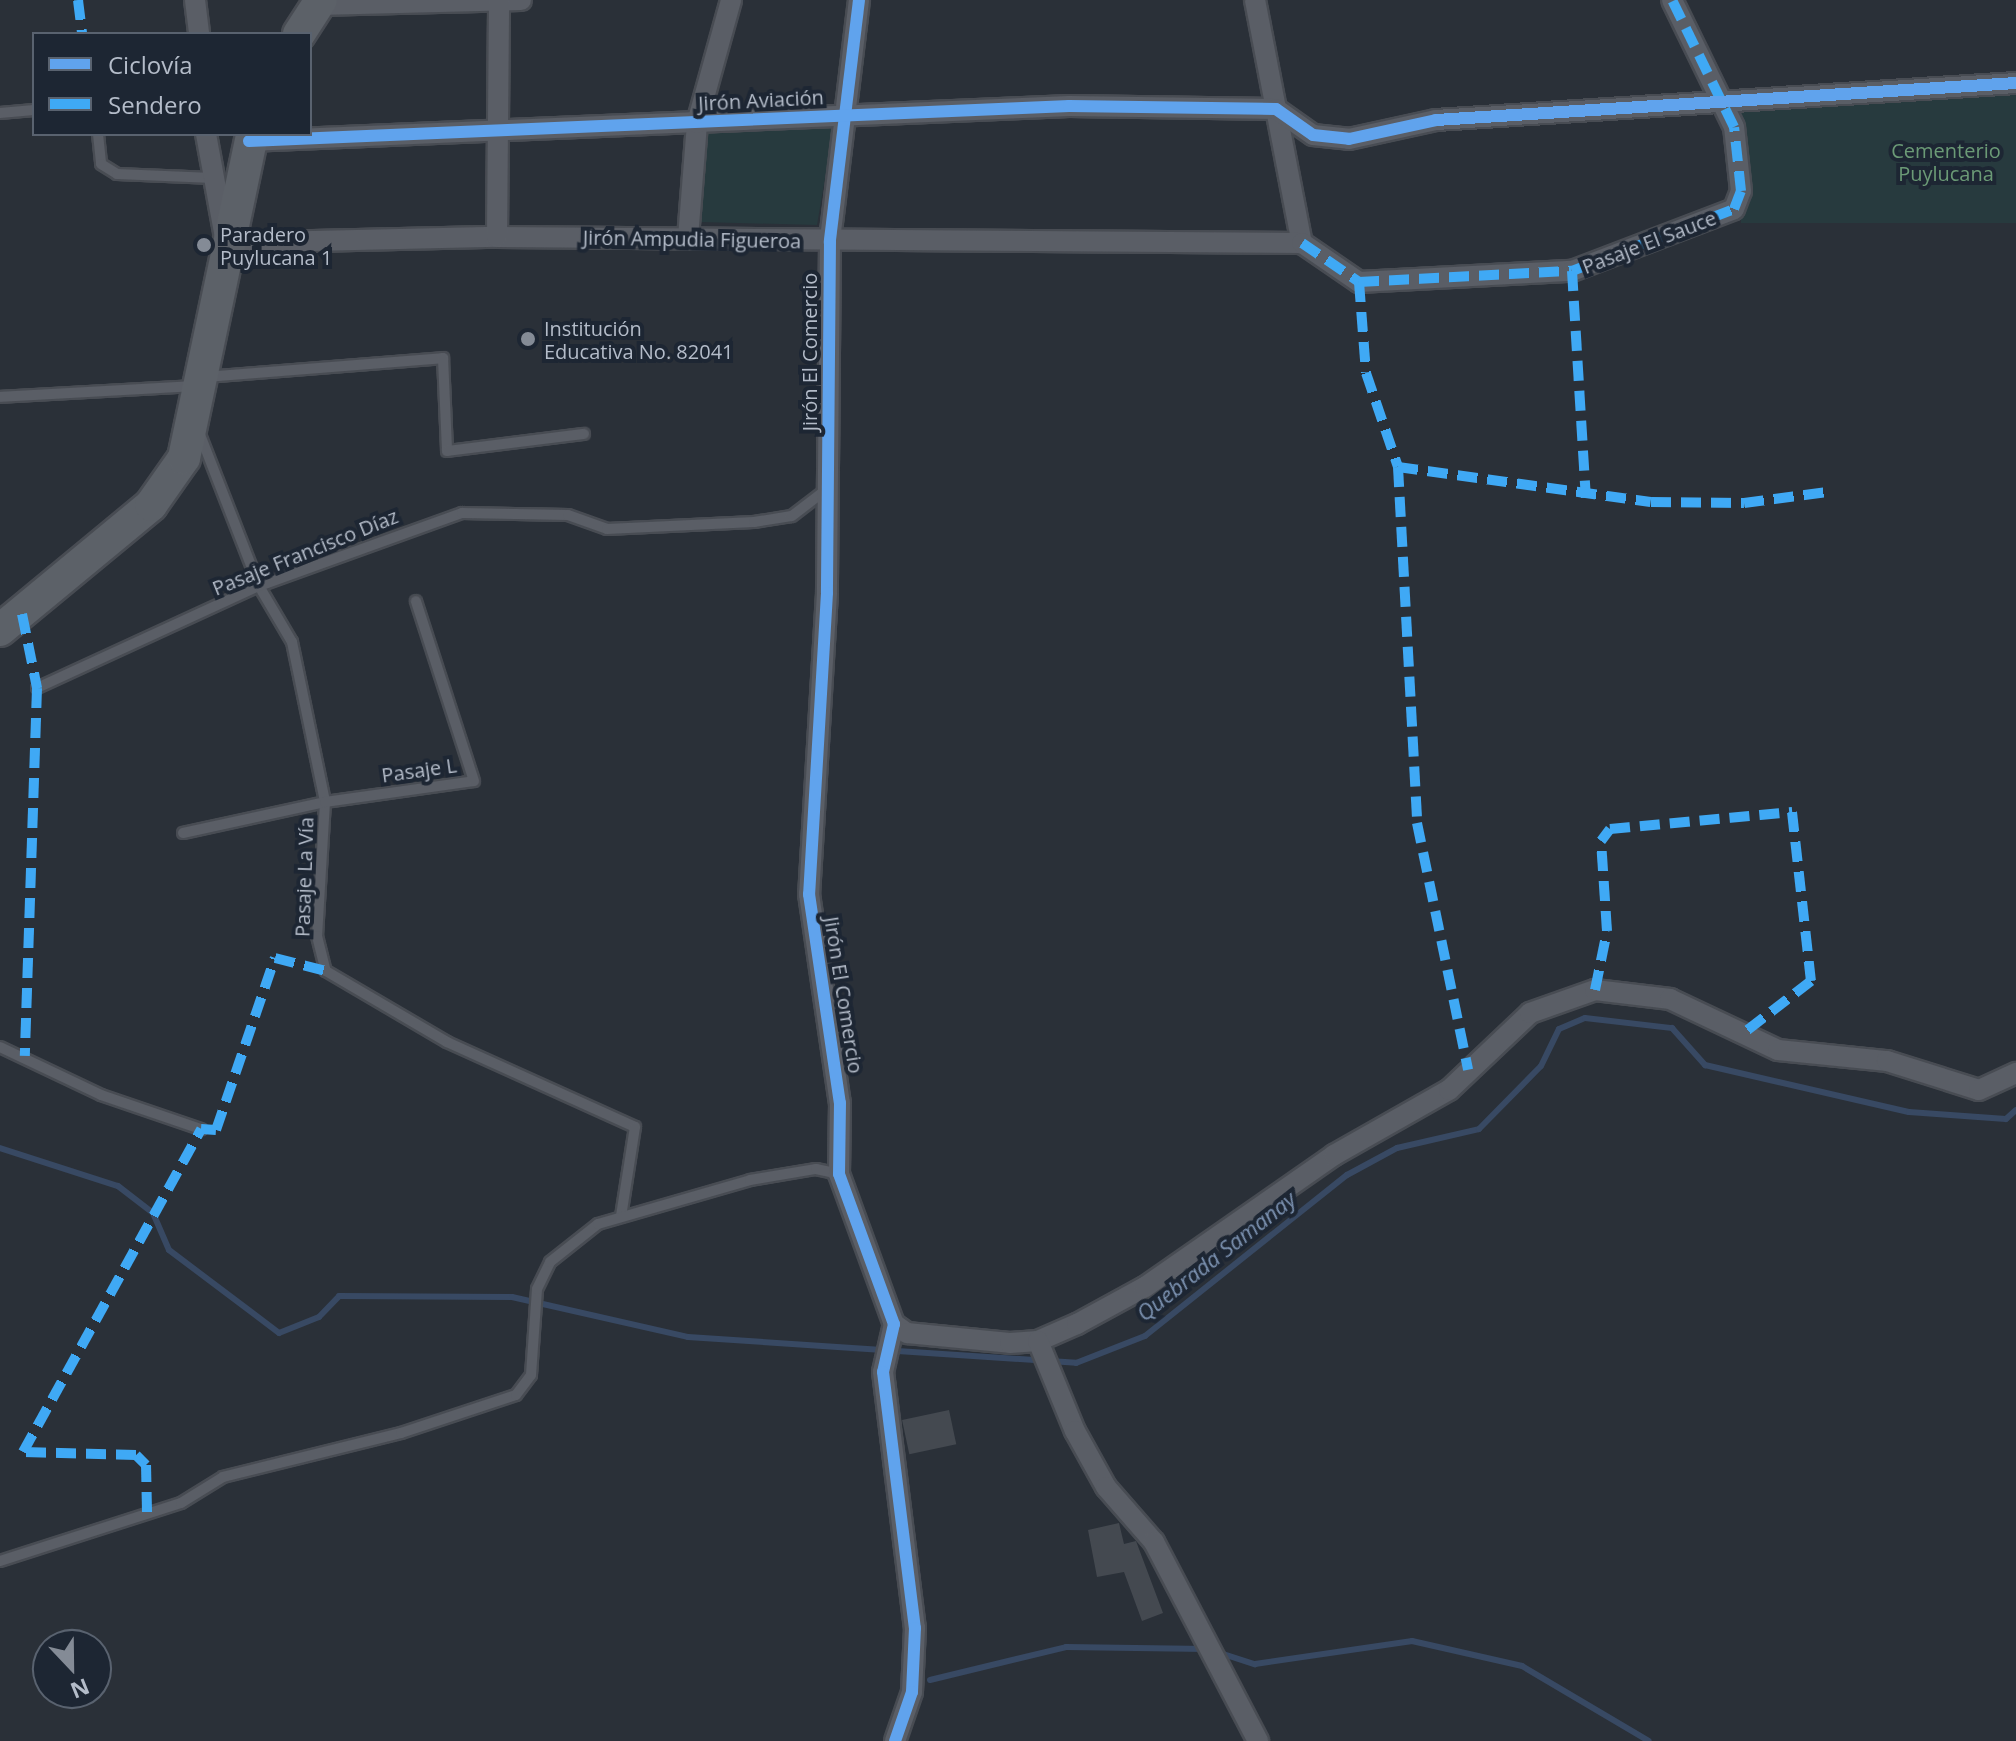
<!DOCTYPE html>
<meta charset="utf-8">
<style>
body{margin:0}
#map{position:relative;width:2016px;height:1741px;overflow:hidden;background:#2a3038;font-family:"Open Sans",sans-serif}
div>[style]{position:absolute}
.green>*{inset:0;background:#273a3e;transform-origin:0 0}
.stream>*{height:6px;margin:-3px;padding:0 3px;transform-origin:3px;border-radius:3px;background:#384963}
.building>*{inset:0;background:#444950;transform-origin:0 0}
.roads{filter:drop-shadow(2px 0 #484c53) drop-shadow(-2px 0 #484c53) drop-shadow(0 2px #484c53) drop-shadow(0 -2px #484c53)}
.lane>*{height:10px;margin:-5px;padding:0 5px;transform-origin:5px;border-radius:5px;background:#5a5e66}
.street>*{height:20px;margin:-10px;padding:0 10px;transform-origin:10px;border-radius:10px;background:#5a5e66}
.primary>*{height:32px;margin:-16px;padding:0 16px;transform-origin:16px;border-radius:16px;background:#5c6168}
.quiet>*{height:10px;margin-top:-5px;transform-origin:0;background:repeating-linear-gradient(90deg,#3fa9f5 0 20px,transparent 0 30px)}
.cycleway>*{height:12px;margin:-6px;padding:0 6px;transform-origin:6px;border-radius:6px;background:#60a3ed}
.dots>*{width:22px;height:22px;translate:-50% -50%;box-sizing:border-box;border:4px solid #1d2633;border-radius:50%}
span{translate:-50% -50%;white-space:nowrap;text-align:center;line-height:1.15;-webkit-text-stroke:8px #1d2633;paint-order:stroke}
.street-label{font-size:20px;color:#b4bcc9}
.park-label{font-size:20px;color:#6b9a76}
.poi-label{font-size:20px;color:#b4bcc9}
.left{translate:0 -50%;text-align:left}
.water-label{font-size:22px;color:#7c92b1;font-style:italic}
.legend{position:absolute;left:32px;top:32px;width:280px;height:104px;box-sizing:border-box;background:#1d2633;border:2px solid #59626f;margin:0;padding:10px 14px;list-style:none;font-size:24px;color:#b4bcc9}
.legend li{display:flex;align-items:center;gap:16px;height:40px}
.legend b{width:40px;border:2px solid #59626f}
.north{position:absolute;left:32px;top:1629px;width:80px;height:80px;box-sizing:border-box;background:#1d2633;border:2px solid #59626f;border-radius:50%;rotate:158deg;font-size:22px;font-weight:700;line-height:32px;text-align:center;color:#b4bcc9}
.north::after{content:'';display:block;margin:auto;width:28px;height:36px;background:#848b96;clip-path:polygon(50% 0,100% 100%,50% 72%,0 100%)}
</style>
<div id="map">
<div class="green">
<div style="left:2016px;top:89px;width:134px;height:275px;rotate:90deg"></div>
<div style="clip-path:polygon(834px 126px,817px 225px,700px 222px,705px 133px)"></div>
</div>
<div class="stream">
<div style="left:0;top:1148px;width:124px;rotate:17.9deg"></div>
<div style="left:118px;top:1186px;width:44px;rotate:37.6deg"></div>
<div style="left:153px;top:1213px;width:40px;rotate:66.6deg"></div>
<div style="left:169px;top:1250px;width:138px;rotate:37deg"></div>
<div style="left:279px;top:1333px;width:43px;rotate:-21.8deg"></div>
<div style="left:319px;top:1317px;width:29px;rotate:-46deg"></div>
<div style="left:339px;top:1296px;width:173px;rotate:0.3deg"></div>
<div style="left:512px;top:1297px;width:180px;rotate:12.8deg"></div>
<div style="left:688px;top:1337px;width:389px;rotate:3.8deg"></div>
<div style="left:1076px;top:1363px;width:74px;rotate:-21.4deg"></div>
<div style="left:1145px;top:1336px;width:258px;rotate:-38.6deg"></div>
<div style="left:1347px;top:1175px;width:57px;rotate:-28.4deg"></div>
<div style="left:1397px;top:1148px;width:84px;rotate:-13deg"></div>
<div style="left:1479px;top:1129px;width:88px;rotate:-45.5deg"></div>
<div style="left:1541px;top:1066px;width:41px;rotate:-64.1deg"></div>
<div style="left:1559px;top:1029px;width:28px;rotate:-23deg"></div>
<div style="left:1585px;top:1018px;width:88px;rotate:6.6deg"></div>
<div style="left:1672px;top:1028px;width:50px;rotate:48.3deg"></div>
<div style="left:1705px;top:1065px;width:209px;rotate:13deg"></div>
<div style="left:1909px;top:1112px;width:97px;rotate:4.1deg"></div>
<div style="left:2006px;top:1119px;width:13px;rotate:-42deg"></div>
<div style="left:1217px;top:1652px;width:40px;rotate:18deg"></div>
<div style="left:1255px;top:1664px;width:159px;rotate:-8.3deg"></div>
<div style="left:1412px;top:1641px;width:113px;rotate:12.8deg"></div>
<div style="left:1522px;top:1666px;width:147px;rotate:30.6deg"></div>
<div style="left:930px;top:1680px;width:140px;rotate:-13.6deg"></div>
<div style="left:1066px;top:1647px;width:140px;rotate:0.8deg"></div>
</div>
<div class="building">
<div style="left:949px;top:1410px;width:35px;height:48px;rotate:78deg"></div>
<div style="clip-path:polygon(1119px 1523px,1124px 1544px,1136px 1541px,1163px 1613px,1142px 1621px,1124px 1572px,1097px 1577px,1088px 1530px)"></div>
</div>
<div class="roads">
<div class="lane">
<div style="left:0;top:113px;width:34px;rotate:-5deg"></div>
<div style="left:98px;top:134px;width:30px;rotate:84deg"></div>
<div style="left:101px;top:164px;width:19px;rotate:32deg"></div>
<div style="left:117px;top:174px;width:96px;rotate:2.4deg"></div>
<div style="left:204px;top:377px;width:240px;rotate:-4.5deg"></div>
<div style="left:443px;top:358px;width:93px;rotate:87.5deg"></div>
<div style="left:447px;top:451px;width:138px;rotate:-7.1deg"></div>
<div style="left:0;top:397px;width:195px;rotate:-3.2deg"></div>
<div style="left:199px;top:432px;width:165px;rotate:68.7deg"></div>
<div style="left:259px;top:586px;width:65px;rotate:59.5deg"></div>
<div style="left:292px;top:642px;width:163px;rotate:78.3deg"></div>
<div style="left:325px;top:802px;width:134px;rotate:93.4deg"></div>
<div style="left:317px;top:936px;width:36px;rotate:76deg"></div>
<div style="left:326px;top:971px;width:140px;rotate:30.4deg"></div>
<div style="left:447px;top:1042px;width:206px;rotate:24.3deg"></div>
<div style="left:635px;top:1127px;width:90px;rotate:98.9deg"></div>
<div style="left:37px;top:688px;width:244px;rotate:-24.7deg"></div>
<div style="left:259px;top:586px;width:216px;rotate:-19.8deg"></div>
<div style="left:462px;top:513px;width:106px;rotate:1.1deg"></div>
<div style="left:568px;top:515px;width:41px;rotate:19.7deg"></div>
<div style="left:607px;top:529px;width:147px;rotate:-2.7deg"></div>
<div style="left:754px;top:522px;width:38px;rotate:-9deg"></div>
<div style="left:792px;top:516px;width:44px;rotate:-37.6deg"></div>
<div style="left:183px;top:833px;width:145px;rotate:-12.3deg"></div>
<div style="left:325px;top:802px;width:150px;rotate:-8deg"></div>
<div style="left:474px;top:781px;width:189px;rotate:-107.9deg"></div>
<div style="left:0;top:1047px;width:112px;rotate:25.4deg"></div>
<div style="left:101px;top:1095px;width:106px;rotate:18.8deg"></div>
<div style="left:0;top:1561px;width:190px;rotate:-17.8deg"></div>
<div style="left:181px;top:1503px;width:49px;rotate:-31.8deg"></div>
<div style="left:223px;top:1477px;width:183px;rotate:-13.9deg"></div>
<div style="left:401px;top:1433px;width:121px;rotate:-18.3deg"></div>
<div style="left:516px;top:1395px;width:25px;rotate:-53deg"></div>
<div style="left:531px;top:1375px;width:86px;rotate:-86deg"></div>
<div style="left:537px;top:1289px;width:30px;rotate:-64deg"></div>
<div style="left:550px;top:1262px;width:61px;rotate:-38.4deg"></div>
<div style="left:598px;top:1224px;width:158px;rotate:-16.1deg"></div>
<div style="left:750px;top:1180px;width:67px;rotate:-9.5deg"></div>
<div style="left:816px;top:1169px;width:24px;rotate:12deg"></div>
</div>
<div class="street">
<div style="left:195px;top:0;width:34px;rotate:83deg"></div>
<div style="left:859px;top:0;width:243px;rotate:96.9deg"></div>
<div style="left:830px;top:241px;width:352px;rotate:90.5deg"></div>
<div style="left:827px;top:593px;width:302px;rotate:93.4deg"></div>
<div style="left:809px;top:894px;width:211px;rotate:81.6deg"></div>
<div style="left:840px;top:1103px;width:71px;rotate:90.8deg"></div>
<div style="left:839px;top:1174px;width:160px;rotate:69.9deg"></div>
<div style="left:894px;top:1324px;width:49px;rotate:102.9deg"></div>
<div style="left:883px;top:1372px;width:258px;rotate:82.9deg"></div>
<div style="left:915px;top:1628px;width:64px;rotate:92.7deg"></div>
<div style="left:912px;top:1692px;width:52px;rotate:109.1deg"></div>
<div style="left:1255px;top:0;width:248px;rotate:79.1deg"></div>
<div style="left:318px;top:5px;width:203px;rotate:-1.4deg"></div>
<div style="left:206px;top:134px;width:111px;rotate:79.6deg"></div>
<div style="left:226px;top:243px;width:271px;rotate:-1.3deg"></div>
<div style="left:497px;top:237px;width:805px;rotate:0.43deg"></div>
<div style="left:249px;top:141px;width:821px;rotate:-2.44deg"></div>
<div style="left:1069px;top:106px;width:207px;rotate:0.8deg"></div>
<div style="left:1276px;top:109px;width:45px;rotate:35.1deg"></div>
<div style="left:1313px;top:135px;width:36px;rotate:6deg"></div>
<div style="left:1349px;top:139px;width:89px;rotate:-12.3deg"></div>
<div style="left:1436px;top:120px;width:581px;rotate:-3.65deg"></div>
<div style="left:497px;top:237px;width:236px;rotate:-89.5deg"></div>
<div style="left:688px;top:238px;width:115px;rotate:-85.5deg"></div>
<div style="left:697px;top:123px;width:128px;rotate:-74.5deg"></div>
<div style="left:1302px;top:243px;width:69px;rotate:34.4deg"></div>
<div style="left:1359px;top:282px;width:213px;rotate:-3deg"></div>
<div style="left:1572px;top:271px;width:173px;rotate:-20.9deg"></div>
<div style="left:1734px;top:209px;width:19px;rotate:-69deg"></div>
<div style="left:1741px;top:191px;width:64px;rotate:-96.2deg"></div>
<div style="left:1734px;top:127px;width:141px;rotate:-116deg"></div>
<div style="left:894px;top:1324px;width:16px;rotate:35deg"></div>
<div style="left:907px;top:1333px;width:103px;rotate:5.5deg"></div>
<div style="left:1010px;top:1343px;width:28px;rotate:-4deg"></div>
<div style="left:1038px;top:1341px;width:43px;rotate:-23.6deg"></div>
<div style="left:1077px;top:1324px;width:77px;rotate:-28.6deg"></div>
<div style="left:1145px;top:1287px;width:231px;rotate:-34.9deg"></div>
<div style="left:1334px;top:1155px;width:132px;rotate:-29.5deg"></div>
<div style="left:1449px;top:1090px;width:112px;rotate:-43.5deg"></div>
<div style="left:1530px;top:1013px;width:69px;rotate:-19.5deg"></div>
<div style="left:1595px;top:990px;width:76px;rotate:6.8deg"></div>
<div style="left:1670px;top:999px;width:119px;rotate:25.3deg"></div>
<div style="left:1778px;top:1050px;width:110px;rotate:5.8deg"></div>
<div style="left:1887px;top:1061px;width:96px;rotate:17.5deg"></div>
<div style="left:1979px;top:1090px;width:41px;rotate:-24.7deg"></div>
<div style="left:1038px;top:1341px;width:97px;rotate:67.7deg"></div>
<div style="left:1075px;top:1431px;width:64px;rotate:61deg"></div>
<div style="left:1106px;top:1487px;width:73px;rotate:48.9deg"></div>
<div style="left:1154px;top:1542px;width:225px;rotate:62.4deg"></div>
</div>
<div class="primary">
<div style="left:299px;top:34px;width:40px;rotate:-57.1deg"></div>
<div style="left:0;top:630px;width:196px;rotate:-39.6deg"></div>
<div style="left:151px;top:505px;width:57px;rotate:-54.9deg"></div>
<div style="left:184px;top:458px;width:331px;rotate:-78.1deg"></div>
</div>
</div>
<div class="quiet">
<div style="left:78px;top:0;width:34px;rotate:83deg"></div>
<div style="left:1302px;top:243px;width:69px;rotate:34.4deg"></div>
<div style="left:1359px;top:282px;width:213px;rotate:-3deg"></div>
<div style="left:1572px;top:271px;width:173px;rotate:-20.9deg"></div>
<div style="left:1734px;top:209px;width:19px;rotate:-69deg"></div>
<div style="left:1741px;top:191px;width:64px;rotate:-96.2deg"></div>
<div style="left:1734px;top:127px;width:141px;rotate:-116deg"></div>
<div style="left:1572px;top:271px;width:227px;rotate:86.5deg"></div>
<div style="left:1359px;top:282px;width:91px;rotate:85.6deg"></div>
<div style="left:1366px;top:373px;width:99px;rotate:71.2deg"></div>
<div style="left:1398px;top:467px;width:357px;rotate:86.9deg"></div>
<div style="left:1417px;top:823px;width:252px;rotate:78.3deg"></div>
<div style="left:1398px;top:467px;width:255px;rotate:7.9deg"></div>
<div style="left:1651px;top:502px;width:93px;rotate:0.6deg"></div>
<div style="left:1744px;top:503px;width:84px;rotate:-7.5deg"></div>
<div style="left:22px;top:614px;width:76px;rotate:78.5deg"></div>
<div style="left:37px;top:688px;width:368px;rotate:91.9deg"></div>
<div style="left:1595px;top:990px;width:60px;rotate:-78.5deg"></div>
<div style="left:1607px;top:931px;width:90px;rotate:-93.8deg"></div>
<div style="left:1601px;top:841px;width:15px;rotate:-53deg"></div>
<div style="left:1610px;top:829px;width:183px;rotate:-5.3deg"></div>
<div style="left:1792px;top:812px;width:170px;rotate:83.6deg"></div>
<div style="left:1811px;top:981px;width:88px;rotate:142.4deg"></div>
<div style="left:147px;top:1512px;width:47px;rotate:-91.2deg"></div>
<div style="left:146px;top:1465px;width:14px;rotate:-135deg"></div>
<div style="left:136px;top:1455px;width:113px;rotate:-178.5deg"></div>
<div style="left:23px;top:1452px;width:369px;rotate:-61.1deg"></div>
<div style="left:201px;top:1129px;width:15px;rotate:4deg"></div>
<div style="left:216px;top:1130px;width:182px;rotate:-71.1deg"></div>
<div style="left:275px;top:958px;width:53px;rotate:14.3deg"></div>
</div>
<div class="cycleway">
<div style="left:859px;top:0;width:243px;rotate:96.9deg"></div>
<div style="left:830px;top:241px;width:352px;rotate:90.5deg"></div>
<div style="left:827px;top:593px;width:302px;rotate:93.4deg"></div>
<div style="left:809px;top:894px;width:211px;rotate:81.6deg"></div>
<div style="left:840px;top:1103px;width:71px;rotate:90.8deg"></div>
<div style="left:839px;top:1174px;width:160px;rotate:69.9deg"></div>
<div style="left:894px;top:1324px;width:49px;rotate:102.9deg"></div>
<div style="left:883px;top:1372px;width:258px;rotate:82.9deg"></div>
<div style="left:915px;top:1628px;width:64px;rotate:92.7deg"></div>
<div style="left:912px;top:1692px;width:52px;rotate:109.1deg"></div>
<div style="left:249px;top:141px;width:821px;rotate:-2.44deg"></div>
<div style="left:1069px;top:106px;width:207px;rotate:0.8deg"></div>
<div style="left:1276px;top:109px;width:45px;rotate:35.1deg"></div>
<div style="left:1313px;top:135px;width:36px;rotate:6deg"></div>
<div style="left:1349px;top:139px;width:89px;rotate:-12.3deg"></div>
<div style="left:1436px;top:120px;width:581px;rotate:-3.65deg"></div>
</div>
<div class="dots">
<div style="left:204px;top:245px;background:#848b96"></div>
<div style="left:528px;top:339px;background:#848b96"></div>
</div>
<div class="street-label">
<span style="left:761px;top:100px;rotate:-3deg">Jirón Aviación</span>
<span style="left:692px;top:239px;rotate:1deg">Jirón Ampudia Figueroa</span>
<span style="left:1649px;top:242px;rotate:-21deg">Pasaje El Sauce</span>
<span style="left:809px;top:352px;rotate:-90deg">Jirón El Comercio</span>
<span style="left:305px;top:552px;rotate:-22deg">Pasaje Francisco Díaz</span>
<span style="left:419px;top:770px;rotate:-8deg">Pasaje L</span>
<span style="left:304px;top:877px;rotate:-88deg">Pasaje La Vía</span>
<span style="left:844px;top:995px;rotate:81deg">Jirón El Comercio</span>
</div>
<div class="park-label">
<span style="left:1946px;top:162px">Cementerio<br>Puylucana</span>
</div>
<div class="poi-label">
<span class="left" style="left:220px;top:246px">Paradero<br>Puylucana 1</span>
<span class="left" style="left:544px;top:340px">Institución<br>Educativa No. 82041</span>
</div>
<div class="water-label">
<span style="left:1216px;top:1256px;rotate:-38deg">Quebrada Samanay</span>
</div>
<ul class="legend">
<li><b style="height:10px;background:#60a3ed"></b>Ciclovía</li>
<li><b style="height:10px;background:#3fa9f5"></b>Sendero</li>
</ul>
<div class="north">N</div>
</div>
